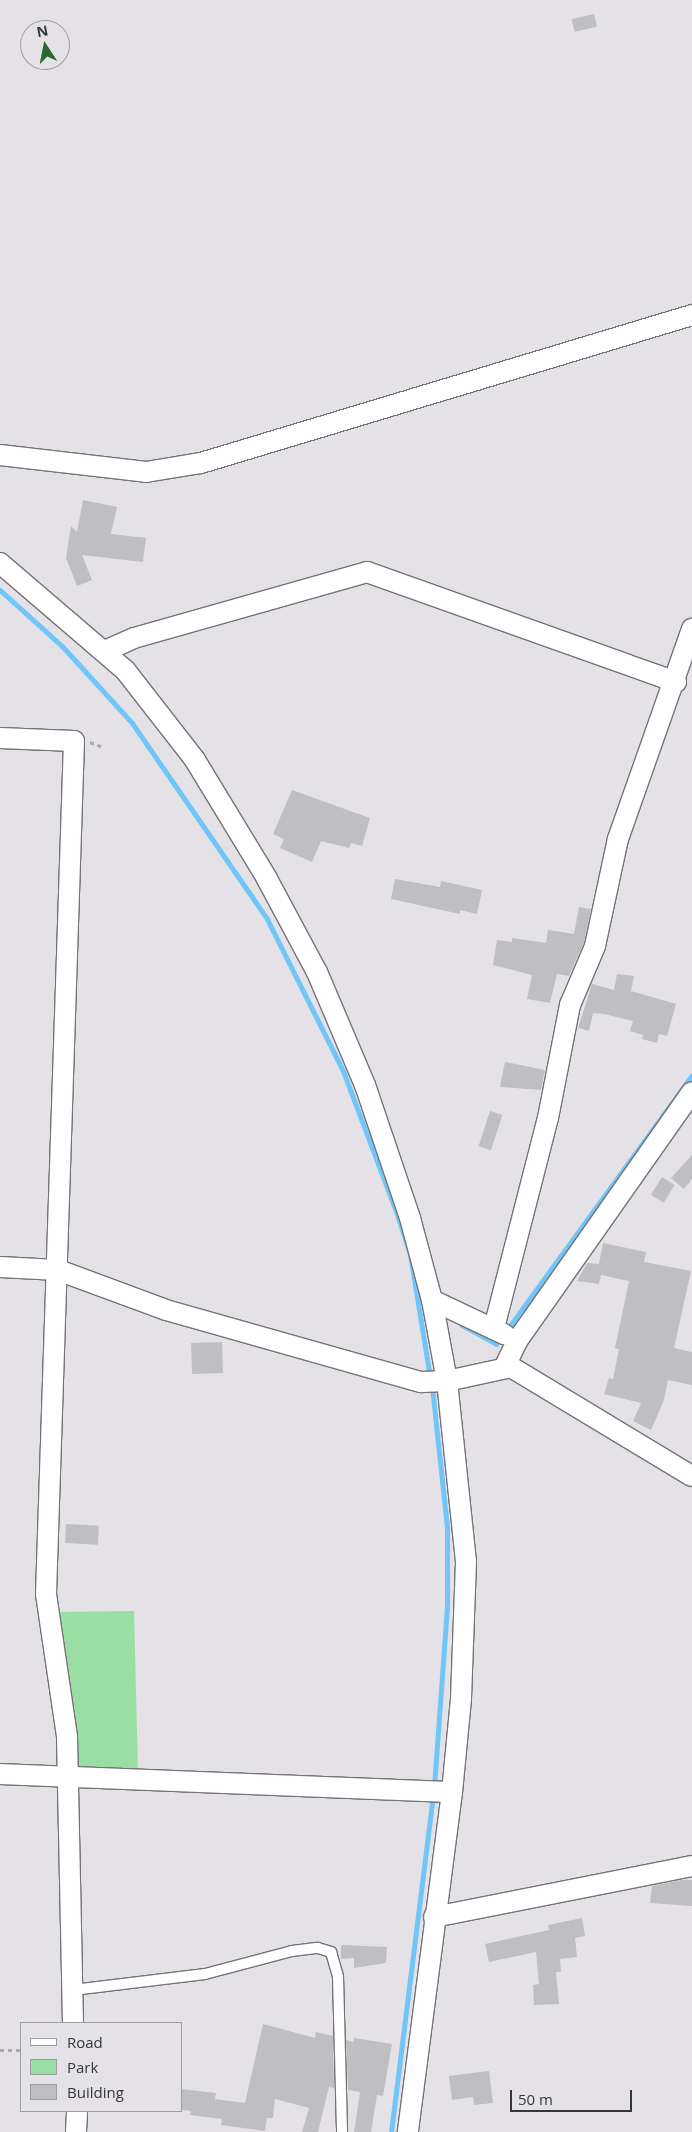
<!DOCTYPE html>
<style>
body{margin:0}
#map{position:relative;width:692px;height:2132px;overflow:hidden;background:#e4e2e7;font-family:"Open Sans",sans-serif}
div>[style]{position:absolute}
.green>*{inset:0;background:#9adea4}
.stream>*{height:5px;margin:-2.5px;padding:0 2.5px;transform-origin:2.5px;border-radius:2.5px;background:#70c6f9}
.building>*{inset:0;background:#bfbec3;transform-origin:0 0}
.path>*{height:3px;margin-top:-1.5px;transform-origin:0;background:repeating-linear-gradient(90deg,#aba9ad 0 4px,transparent 0 8px)}
.roads{filter:drop-shadow(1px 0 #747377) drop-shadow(-1px 0 #747377) drop-shadow(0 1px #747377) drop-shadow(0 -1px #747377)}
.service>*{height:10px;margin:-5px;padding:0 5px;transform-origin:5px;border-radius:5px;background:#fff}
.minor>*{height:20px;margin:-10px;padding:0 10px;transform-origin:10px;border-radius:10px;background:#fff}
span{translate:-50% -50%;white-space:nowrap;text-align:center;line-height:1.15;-webkit-text-stroke:4.5px #e4e2e7;paint-order:stroke}
.legend{position:absolute;left:20px;top:2022px;width:162px;height:90px;box-sizing:border-box;background:#e4e2e7;border:1px solid #9e9da1;margin:0;padding:6px 9px;list-style:none;font-size:15px;color:#363638}
.legend li{display:flex;align-items:center;gap:10px;height:25px}
.legend b{width:25px;border:1px solid #9e9da1}
.north{position:absolute;left:20px;top:20px;width:50px;height:50px;box-sizing:border-box;background:#e4e2e7;border:1px solid #9e9da1;border-radius:50%;rotate:349deg;font-size:14px;font-weight:700;line-height:20px;text-align:center;color:#363638}
.north::after{content:'';display:block;margin:auto;width:18px;height:22px;background:#276832;clip-path:polygon(50% 0,100% 100%,50% 72%,0 100%)}
.scale{position:absolute;left:510px;top:2090px;width:122px;height:22px;box-sizing:border-box;border:2px solid #363638;border-top:0;padding-left:6px;font-size:15px;line-height:18px;white-space:nowrap;color:#363638;-webkit-text-stroke:4px #e4e2e7;paint-order:stroke}
</style>
<div id="map">
<div class="green">
<div style="clip-path:polygon(134px 1611px,138px 1772px,79px 1770px,56px 1612px)"></div>
</div>
<div class="stream">
<div style="left:0;top:590px;width:84px;rotate:42.1deg"></div>
<div style="left:62px;top:646px;width:104px;rotate:47.7deg"></div>
<div style="left:132px;top:723px;width:238px;rotate:55.4deg"></div>
<div style="left:267px;top:919px;width:170px;rotate:63.4deg"></div>
<div style="left:343px;top:1071px;width:150px;rotate:69.3deg"></div>
<div style="left:396px;top:1211px;width:45px;rotate:72deg"></div>
<div style="left:410px;top:1254px;width:126px;rotate:80.8deg"></div>
<div style="left:462px;top:1325px;width:39px;rotate:29deg"></div>
<div style="left:496px;top:1344px;width:9px;rotate:-54deg"></div>
<div style="left:506px;top:1331px;width:316px;rotate:-54deg"></div>
<div style="left:432px;top:1387px;width:142px;rotate:83.9deg"></div>
<div style="left:447px;top:1528px;width:78px;rotate:90deg"></div>
<div style="left:447px;top:1606px;width:181px;rotate:94.1deg"></div>
<div style="left:391px;top:2132px;width:340px;rotate:-82.9deg"></div>
</div>
<div class="building">
<div style="left:594px;top:14px;width:13px;height:23px;rotate:77deg"></div>
<div style="clip-path:polygon(83px 500px,117px 507px,111px 534px,146px 538px,143px 562px,82px 555px,92px 580px,77px 586px,66px 558px,71px 526px,77px 532px)"></div>
<div style="clip-path:polygon(292px 790px,370px 818px,362px 846px,351px 843px,349px 848px,321px 841px,312px 862px,280px 848px,284px 839px,273px 834px)"></div>
<div style="clip-path:polygon(395px 879px,440px 887px,441px 881px,482px 890px,477px 914px,460px 910px,460px 914px,391px 899px)"></div>
<div style="clip-path:polygon(579px 907px,591px 909px,584px 942px,569px 976px,557px 974px,550px 1003px,527px 999px,532px 975px,493px 965px,497px 940px,512px 942px,512px 938px,546px 943px,548px 930px,574px 934px)"></div>
<div style="clip-path:polygon(617px 974px,634px 976px,631px 991px,676px 1004px,667px 1036px,659px 1034px,657px 1043px,642px 1039px,643px 1035px,630px 1031px,633px 1021px,604px 1014px,593px 1013px,589px 1031px,578px 1028px,592px 984px,614px 990px)"></div>
<div style="clip-path:polygon(505px 1062px,545px 1070px,541px 1090px,500px 1087px)"></div>
<div style="left:490px;top:1111px;width:13px;height:37px;rotate:18deg"></div>
<div style="clip-path:polygon(692px 1155px,692px 1179px,684px 1189px,671px 1178px)"></div>
<div style="left:662px;top:1177px;width:15px;height:21px;rotate:32deg"></div>
<div style="clip-path:polygon(603px 1243px,646px 1252px,644px 1262px,691px 1271px,674px 1348px,692px 1352px,692px 1385px,668px 1380px,664px 1400px,651px 1430px,633px 1421px,641px 1403px,604px 1394px,609px 1378px,613px 1379px,619px 1349px,615px 1348px,629px 1281px,601px 1275px,599px 1284px,577px 1281px,587px 1263px,599px 1264px)"></div>
<div style="left:222px;top:1342px;width:31px;height:31px;rotate:88deg"></div>
<div style="left:66px;top:1524px;width:33px;height:19px;rotate:3deg"></div>
<div style="clip-path:polygon(682px 1880px,692px 1880px,692px 1906px,650px 1903px,652px 1886px)"></div>
<div style="clip-path:polygon(582px 1918px,585px 1936px,575px 1938px,577px 1957px,560px 1959px,561px 1972px,556px 1972px,559px 2004px,534px 2005px,533px 1985px,539px 1984px,536px 1952px,489px 1962px,485px 1944px,549px 1930px,548px 1925px)"></div>
<div style="clip-path:polygon(341px 1945px,387px 1947px,386px 1963px,354px 1968px,354px 1958px,341px 1959px)"></div>
<div style="clip-path:polygon(263px 2024px,315px 2038px,316px 2032px,333px 2036px,334px 2088px,329px 2087px,318px 2132px,302px 2132px,309px 2108px,275px 2099px,273px 2118px,267px 2118px,265px 2131px,221px 2125px,222px 2119px,190px 2115px,191px 2111px,181px 2110px,181px 2089px,216px 2093px,215px 2099px,245px 2103px)"></div>
<div style="clip-path:polygon(354px 2038px,392px 2044px,383px 2096px,377px 2095px,371px 2132px,354px 2132px,360px 2092px,348px 2090px,346px 2040px,353px 2042px)"></div>
<div style="clip-path:polygon(489px 2071px,493px 2103px,474px 2105px,473px 2097px,452px 2100px,449px 2076px)"></div>
</div>
<div class="path">
<div style="left:90px;top:742px;width:14px;rotate:21deg"></div>
<div style="left:0;top:2050px;width:21px"></div>
</div>
<div class="roads">
<div class="service">
<div style="left:73px;top:1990px;width:133px;rotate:-6.9deg"></div>
<div style="left:205px;top:1974px;width:90px;rotate:-14.8deg"></div>
<div style="left:292px;top:1951px;width:26px;rotate:-7deg"></div>
<div style="left:318px;top:1948px;width:14px;rotate:17deg"></div>
<div style="left:331px;top:1952px;width:26px;rotate:74deg"></div>
<div style="left:338px;top:1977px;width:155px;rotate:88.5deg"></div>
</div>
<div class="minor">
<div style="left:0;top:455px;width:147px;rotate:6.6deg"></div>
<div style="left:146px;top:472px;width:56px;rotate:-9.3deg"></div>
<div style="left:201px;top:463px;width:513px;rotate:-16.77deg"></div>
<div style="left:0;top:563px;width:165px;rotate:40.6deg"></div>
<div style="left:125px;top:670px;width:114px;rotate:52.1deg"></div>
<div style="left:195px;top:760px;width:137px;rotate:58.7deg"></div>
<div style="left:266px;top:877px;width:108px;rotate:61.8deg"></div>
<div style="left:317px;top:972px;width:123px;rotate:67deg"></div>
<div style="left:365px;top:1085px;width:140px;rotate:71.3deg"></div>
<div style="left:410px;top:1218px;width:85px;rotate:75deg"></div>
<div style="left:432px;top:1300px;width:82px;rotate:79.5deg"></div>
<div style="left:447px;top:1381px;width:182px;rotate:84deg"></div>
<div style="left:466px;top:1562px;width:137px;rotate:92.1deg"></div>
<div style="left:461px;top:1699px;width:93px;rotate:95.5deg"></div>
<div style="left:452px;top:1792px;width:343px;rotate:97.4deg"></div>
<div style="left:105px;top:651px;width:32px;rotate:-24deg"></div>
<div style="left:134px;top:638px;width:242px;rotate:-15.8deg"></div>
<div style="left:367px;top:572px;width:328px;rotate:19.6deg"></div>
<div style="left:0;top:738px;width:74px;rotate:2.3deg"></div>
<div style="left:74px;top:741px;width:853px;rotate:91.88deg"></div>
<div style="left:46px;top:1594px;width:145px;rotate:81.6deg"></div>
<div style="left:67px;top:1737px;width:286px;rotate:88.8deg"></div>
<div style="left:0;top:1267px;width:58px;rotate:3deg"></div>
<div style="left:58px;top:1270px;width:115px;rotate:20.3deg"></div>
<div style="left:166px;top:1310px;width:265px;rotate:15.8deg"></div>
<div style="left:421px;top:1382px;width:26px;rotate:-2deg"></div>
<div style="left:447px;top:1381px;width:66px;rotate:-12.3deg"></div>
<div style="left:511px;top:1367px;width:211px;rotate:31.1deg"></div>
<div style="left:432px;top:1300px;width:80px;rotate:25.3deg"></div>
<div style="left:494px;top:1328px;width:217px;rotate:-75.6deg"></div>
<div style="left:548px;top:1118px;width:115px;rotate:-79deg"></div>
<div style="left:570px;top:1005px;width:64px;rotate:-67deg"></div>
<div style="left:595px;top:946px;width:109px;rotate:-77.9deg"></div>
<div style="left:618px;top:839px;width:223px;rotate:-70.6deg"></div>
<div style="left:505px;top:1366px;width:28px;rotate:-64deg"></div>
<div style="left:517px;top:1341px;width:304px;rotate:-54.9deg"></div>
<div style="left:0;top:1774px;width:452px;rotate:2.3deg"></div>
<div style="left:434px;top:1917px;width:263px;rotate:-11.2deg"></div>
<div style="left:76px;top:2132px;width:21px;rotate:-87deg"></div>
</div>
</div>
<ul class="legend">
<li><b style="height:6px;background:#fff"></b>Road</li>
<li><b style="height:14px;background:#9adea4"></b>Park</li>
<li><b style="height:14px;background:#bfbec3"></b>Building</li>
</ul>
<div class="north">N</div>
<div class="scale">50 m</div>
</div>
